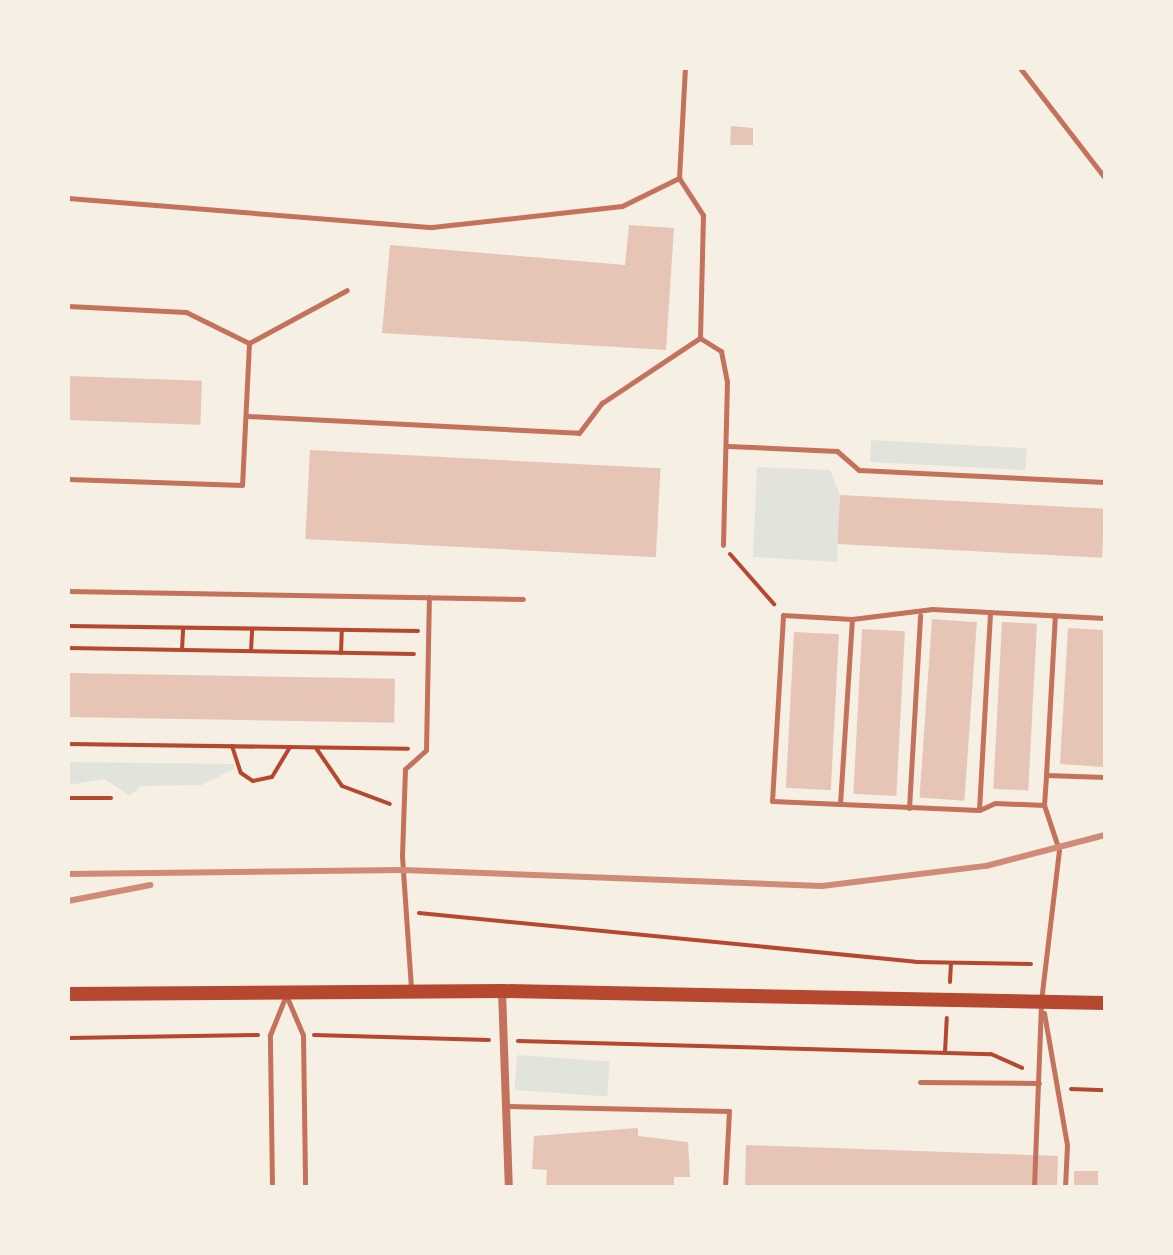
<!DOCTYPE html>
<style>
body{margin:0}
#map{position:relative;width:1173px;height:1255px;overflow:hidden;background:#f6efe4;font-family:Manrope,sans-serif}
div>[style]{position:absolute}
.green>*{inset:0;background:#e2e4dc;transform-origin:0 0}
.building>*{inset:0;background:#e6c5b7;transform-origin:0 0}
.path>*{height:4px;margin:-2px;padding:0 2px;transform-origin:2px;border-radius:2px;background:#b5482f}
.service>*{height:5px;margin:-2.5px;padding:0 2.5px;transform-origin:2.5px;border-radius:2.5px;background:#c5725c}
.minor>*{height:8px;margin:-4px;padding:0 4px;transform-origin:4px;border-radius:4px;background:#c5725c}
.secondary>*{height:14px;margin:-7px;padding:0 7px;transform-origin:7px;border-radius:7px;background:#b5482f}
.rail>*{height:6px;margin:-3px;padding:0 3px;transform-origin:3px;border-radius:3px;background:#cf8b77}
span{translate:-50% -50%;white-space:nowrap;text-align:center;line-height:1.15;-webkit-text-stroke:6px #f6efe4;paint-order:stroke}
.frame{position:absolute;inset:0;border:70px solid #f6efe4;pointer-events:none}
</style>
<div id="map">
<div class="green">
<div style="left:871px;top:440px;width:156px;height:22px;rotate:3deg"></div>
<div style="clip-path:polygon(757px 467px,830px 470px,840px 495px,837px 562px,753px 557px)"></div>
<div style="clip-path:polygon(69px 762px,234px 764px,234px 769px,202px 785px,141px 786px,129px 796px,105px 779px,68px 785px)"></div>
<div style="left:517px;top:1055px;width:93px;height:35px;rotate:4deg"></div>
</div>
<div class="building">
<div style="clip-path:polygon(731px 126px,753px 128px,753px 145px,730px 145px)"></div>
<div style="clip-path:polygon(629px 225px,674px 228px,666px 350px,382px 333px,390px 245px,625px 265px)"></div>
<div style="left:68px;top:376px;width:134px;height:44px;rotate:2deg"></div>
<div style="left:310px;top:450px;width:351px;height:89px;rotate:3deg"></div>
<div style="left:840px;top:495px;width:265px;height:49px;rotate:3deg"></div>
<div style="left:932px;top:619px;width:45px;height:179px;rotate:4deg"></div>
<div style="left:1002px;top:622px;width:35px;height:167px;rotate:3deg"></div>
<div style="clip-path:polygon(1068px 628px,1105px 630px,1103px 767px,1060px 764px)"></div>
<div style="left:862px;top:629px;width:43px;height:165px;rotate:3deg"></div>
<div style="left:794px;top:632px;width:45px;height:156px;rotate:3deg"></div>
<div style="left:68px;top:673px;width:327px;height:44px;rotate:1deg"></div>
<div style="clip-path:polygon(638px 1128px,638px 1136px,688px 1142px,690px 1177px,674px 1177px,674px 1187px,546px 1187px,547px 1170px,532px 1169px,534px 1136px)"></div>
<div style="clip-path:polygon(746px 1145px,1058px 1156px,1057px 1187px,745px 1187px)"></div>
<div style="left:1074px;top:1171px;width:24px;height:16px"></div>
</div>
<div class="path">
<div style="left:730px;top:554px;width:67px;rotate:48.7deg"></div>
<div style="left:68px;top:626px;width:350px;rotate:0.8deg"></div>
<div style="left:68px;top:648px;width:346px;rotate:1deg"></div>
<div style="left:182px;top:650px;width:22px;rotate:-87deg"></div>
<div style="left:251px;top:651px;width:22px;rotate:-87deg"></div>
<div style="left:341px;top:653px;width:23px;rotate:-88deg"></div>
<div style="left:68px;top:744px;width:340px;rotate:0.8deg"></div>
<div style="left:232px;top:746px;width:28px;rotate:72deg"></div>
<div style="left:241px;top:773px;width:14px;rotate:34deg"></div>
<div style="left:253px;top:781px;width:19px;rotate:-12deg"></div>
<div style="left:272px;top:777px;width:35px;rotate:-59deg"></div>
<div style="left:316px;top:748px;width:46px;rotate:55.6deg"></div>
<div style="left:342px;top:786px;width:51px;rotate:20.6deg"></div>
<div style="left:68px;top:798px;width:43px"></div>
<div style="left:419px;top:913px;width:499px;rotate:5.6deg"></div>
<div style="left:916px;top:962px;width:115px;rotate:1deg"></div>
<div style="left:950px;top:982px;width:18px;rotate:-87deg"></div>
<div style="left:314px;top:1035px;width:175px;rotate:1.6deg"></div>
<div style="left:68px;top:1038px;width:190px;rotate:-0.9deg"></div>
<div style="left:518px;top:1041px;width:473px;rotate:1.6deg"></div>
<div style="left:991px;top:1054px;width:34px;rotate:24deg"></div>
<div style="left:945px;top:1052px;width:34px;rotate:-87deg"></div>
<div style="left:1071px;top:1089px;width:34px;rotate:2deg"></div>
</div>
<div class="service">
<div style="left:1020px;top:68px;width:139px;rotate:52.3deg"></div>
<div style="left:679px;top:178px;width:44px;rotate:57deg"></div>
<div style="left:703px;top:215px;width:123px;rotate:91.4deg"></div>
<div style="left:68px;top:198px;width:365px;rotate:4.6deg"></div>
<div style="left:432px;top:227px;width:191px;rotate:-6.3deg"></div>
<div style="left:622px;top:206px;width:64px;rotate:-26.2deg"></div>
<div style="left:679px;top:178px;width:110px;rotate:-86.9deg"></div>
<div style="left:68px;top:306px;width:118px;rotate:2.9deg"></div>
<div style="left:186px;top:312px;width:70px;rotate:26.2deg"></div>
<div style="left:249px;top:343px;width:142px;rotate:92.8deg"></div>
<div style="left:242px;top:485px;width:174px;rotate:-178deg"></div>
<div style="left:249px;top:343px;width:111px;rotate:-28.4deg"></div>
<div style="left:248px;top:416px;width:331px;rotate:2.9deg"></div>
<div style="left:579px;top:433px;width:38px;rotate:-53deg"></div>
<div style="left:602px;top:403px;width:118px;rotate:-33.6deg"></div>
<div style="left:700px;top:338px;width:25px;rotate:32deg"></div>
<div style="left:721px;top:351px;width:31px;rotate:79deg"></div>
<div style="left:727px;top:381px;width:164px;rotate:91.4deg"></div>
<div style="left:728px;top:446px;width:109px;rotate:2.6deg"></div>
<div style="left:837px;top:451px;width:29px;rotate:41deg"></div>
<div style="left:859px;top:470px;width:246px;rotate:2.8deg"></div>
<div style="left:68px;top:591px;width:455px;rotate:1deg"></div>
<div style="left:1046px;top:775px;width:160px;rotate:-86.8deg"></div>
<div style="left:840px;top:804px;width:185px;rotate:-86.3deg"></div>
<div style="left:1044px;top:805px;width:49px;rotate:-177.7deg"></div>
<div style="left:995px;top:803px;width:17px;rotate:156deg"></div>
<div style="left:979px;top:810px;width:207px;rotate:-177.5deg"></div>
<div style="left:772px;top:801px;width:186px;rotate:-86.6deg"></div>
<div style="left:783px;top:615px;width:69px;rotate:3.3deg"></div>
<div style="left:852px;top:619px;width:81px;rotate:-7.1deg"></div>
<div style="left:932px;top:609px;width:173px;rotate:3deg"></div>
<div style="left:909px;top:808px;width:193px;rotate:-86.7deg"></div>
<div style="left:979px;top:810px;width:198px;rotate:-86.8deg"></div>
<div style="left:411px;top:988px;width:133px;rotate:-93.9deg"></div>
<div style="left:402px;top:855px;width:86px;rotate:-88deg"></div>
<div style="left:405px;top:769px;width:28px;rotate:-42deg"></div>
<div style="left:426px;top:750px;width:153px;rotate:-88.9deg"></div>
<div style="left:286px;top:995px;width:43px;rotate:67deg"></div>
<div style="left:303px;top:1035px;width:152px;rotate:89.2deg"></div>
<div style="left:1044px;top:1013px;width:134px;rotate:80.1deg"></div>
<div style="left:1067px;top:1145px;width:42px;rotate:92.7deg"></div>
<div style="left:920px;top:1082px;width:119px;rotate:0.5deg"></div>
<div style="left:506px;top:1106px;width:223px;rotate:1.3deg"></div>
<div style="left:729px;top:1111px;width:76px;rotate:93deg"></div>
<div style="left:272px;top:1187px;width:152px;rotate:-90.8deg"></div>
<div style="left:270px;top:1035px;width:43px;rotate:-68.2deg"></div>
<div style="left:1034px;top:1187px;width:186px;rotate:-87.8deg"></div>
<div style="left:1041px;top:1001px;width:152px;rotate:-83.2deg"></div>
<div style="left:1059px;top:850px;width:47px;rotate:-108.4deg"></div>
<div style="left:1044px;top:805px;width:30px;rotate:-86deg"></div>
<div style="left:1046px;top:775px;width:59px;rotate:1.9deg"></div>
</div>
<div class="minor">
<div style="left:502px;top:991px;width:196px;rotate:88deg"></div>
</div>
<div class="secondary">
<div style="left:68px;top:994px;width:434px;rotate:-0.4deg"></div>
<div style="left:502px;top:991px;width:603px;rotate:1.14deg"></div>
</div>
<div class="rail">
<div style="left:68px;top:874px;width:335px;rotate:-0.7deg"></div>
<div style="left:403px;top:870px;width:419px;rotate:2.2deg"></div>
<div style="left:822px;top:886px;width:165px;rotate:-7deg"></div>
<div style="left:986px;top:866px;width:123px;rotate:-14.6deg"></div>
<div style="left:68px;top:901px;width:84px;rotate:-11deg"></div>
</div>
<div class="frame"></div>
</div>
